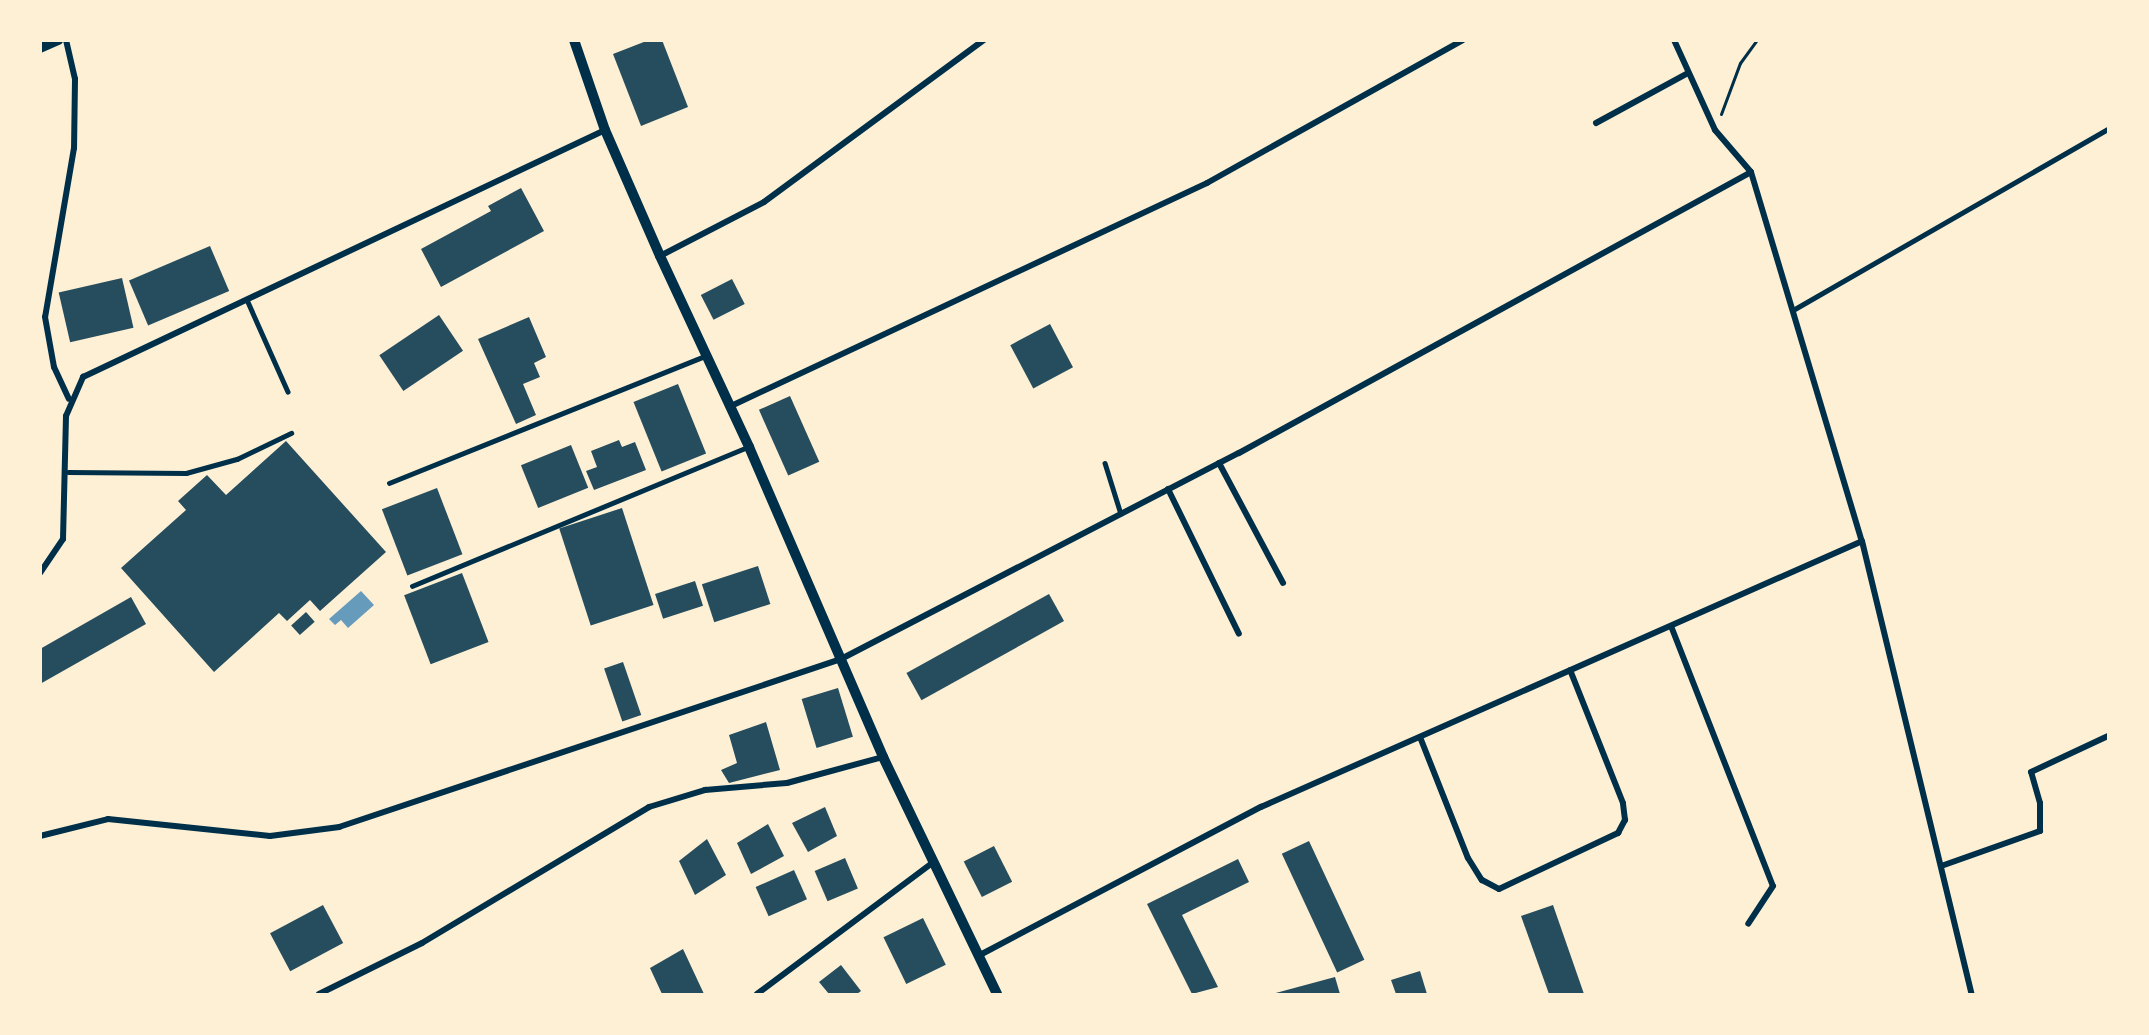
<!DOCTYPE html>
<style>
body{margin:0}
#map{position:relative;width:2149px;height:1035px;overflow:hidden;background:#fdf0d5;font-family:"PT Sans",sans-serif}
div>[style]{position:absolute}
.water>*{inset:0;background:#669bbc}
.building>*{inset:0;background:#264d5e;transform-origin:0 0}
.path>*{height:3px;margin:-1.5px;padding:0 1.5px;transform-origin:1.5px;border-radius:1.5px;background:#003049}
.service>*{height:4.5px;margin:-2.25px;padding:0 2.25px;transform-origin:2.25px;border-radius:2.25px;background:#003049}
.minor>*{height:6px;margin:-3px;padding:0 3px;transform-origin:3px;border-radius:3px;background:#003049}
.tertiary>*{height:10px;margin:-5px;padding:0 5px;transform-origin:5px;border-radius:5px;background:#003049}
span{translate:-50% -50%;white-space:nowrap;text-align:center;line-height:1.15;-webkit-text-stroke:6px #fdf0d5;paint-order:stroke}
.frame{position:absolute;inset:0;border:42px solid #fdf0d5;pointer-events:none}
</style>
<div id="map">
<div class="water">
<div style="clip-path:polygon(361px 591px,374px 605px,348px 628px,341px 620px,335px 625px,329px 619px)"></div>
</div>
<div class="building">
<div style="clip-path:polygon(649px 40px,662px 40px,688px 107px,641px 126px,613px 54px)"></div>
<div style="clip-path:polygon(521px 188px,544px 231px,441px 287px,421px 249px,491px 211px,488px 206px)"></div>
<div style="left:210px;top:246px;width:49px;height:88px;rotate:67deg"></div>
<div style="left:122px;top:278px;width:51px;height:65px;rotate:77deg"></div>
<div style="left:732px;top:279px;width:28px;height:35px;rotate:63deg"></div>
<div style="left:439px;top:315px;width:43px;height:72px;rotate:56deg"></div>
<div style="clip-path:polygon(529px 317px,546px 357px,534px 363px,540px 377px,523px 384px,536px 415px,516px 424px,478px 339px)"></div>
<div style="left:1050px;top:324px;width:49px;height:45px;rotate:62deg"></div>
<div style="left:678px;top:384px;width:75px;height:48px;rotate:68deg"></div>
<div style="left:790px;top:396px;width:72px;height:34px;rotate:66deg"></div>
<div style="clip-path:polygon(619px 440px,622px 447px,635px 442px,646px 470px,594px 490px,586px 471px,597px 467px,591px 451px)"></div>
<div style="clip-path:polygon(286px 441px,386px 552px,320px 611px,310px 600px,287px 621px,279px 613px,214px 672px,121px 568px,186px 510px,178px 501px,207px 475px,226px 495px)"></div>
<div style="left:571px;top:445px;width:46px;height:54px;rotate:68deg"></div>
<div style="left:437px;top:488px;width:71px;height:59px;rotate:69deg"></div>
<div style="left:622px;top:508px;width:102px;height:66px;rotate:72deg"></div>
<div style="left:758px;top:566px;width:40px;height:59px;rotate:72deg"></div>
<div style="left:462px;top:573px;width:74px;height:62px;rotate:69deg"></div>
<div style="left:695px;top:581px;width:26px;height:42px;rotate:72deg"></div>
<div style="left:1049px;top:594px;width:31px;height:163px;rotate:61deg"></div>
<div style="clip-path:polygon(131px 597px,146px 624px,40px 684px,40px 649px)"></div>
<div style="left:306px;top:612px;width:13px;height:20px;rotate:48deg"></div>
<div style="left:623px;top:662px;width:56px;height:20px;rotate:71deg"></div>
<div style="left:838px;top:688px;width:51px;height:38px;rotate:73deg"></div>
<div style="clip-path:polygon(766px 722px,780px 770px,729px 783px,721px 770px,737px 763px,729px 735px)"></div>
<div style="clip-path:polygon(825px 807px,837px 836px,808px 852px,792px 823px)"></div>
<div style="clip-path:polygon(768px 824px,784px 856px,751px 874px,737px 843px)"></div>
<div style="clip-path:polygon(707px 839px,726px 875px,695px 895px,679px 861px)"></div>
<div style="left:1309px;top:841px;width:131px;height:30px;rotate:65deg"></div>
<div style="left:994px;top:846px;width:40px;height:34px;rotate:63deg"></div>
<div style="left:845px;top:858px;width:33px;height:33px;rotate:67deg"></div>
<div style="clip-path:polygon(1238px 859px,1249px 882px,1182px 915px,1218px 987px,1192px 994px,1147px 904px)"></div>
<div style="left:794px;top:870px;width:32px;height:42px;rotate:66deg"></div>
<div style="left:323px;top:905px;width:43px;height:60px;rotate:62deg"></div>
<div style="clip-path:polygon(1553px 905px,1584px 994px,1549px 994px,1521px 916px)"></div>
<div style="left:923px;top:918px;width:52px;height:44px;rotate:64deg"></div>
<div style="clip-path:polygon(683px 949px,704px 994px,662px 994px,650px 968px)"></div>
<div style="clip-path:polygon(841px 965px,861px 991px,857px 994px,829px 994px,819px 982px)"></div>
<div style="clip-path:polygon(1420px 971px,1427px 994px,1396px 994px,1391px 980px)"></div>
<div style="clip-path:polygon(1335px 977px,1340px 994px,1272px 994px)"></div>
</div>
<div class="path">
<div style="left:1721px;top:114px;width:54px;rotate:-69.6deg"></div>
<div style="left:1740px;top:63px;width:29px;rotate:-54deg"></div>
</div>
<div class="service">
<div style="left:248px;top:302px;width:98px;rotate:66deg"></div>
<div style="left:1793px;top:310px;width:363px;rotate:-29.9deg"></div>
<div style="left:1105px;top:463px;width:53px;rotate:72.6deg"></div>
<div style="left:68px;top:472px;width:118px;rotate:0.5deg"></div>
<div style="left:186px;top:473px;width:53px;rotate:-15.4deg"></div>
<div style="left:237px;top:459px;width:60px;rotate:-25.7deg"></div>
<div style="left:389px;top:483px;width:341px;rotate:-21.9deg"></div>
<div style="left:412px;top:586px;width:364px;rotate:-22.5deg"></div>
</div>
<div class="minor">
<div style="left:66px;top:40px;width:40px;rotate:77deg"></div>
<div style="left:75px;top:79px;width:69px;rotate:90.8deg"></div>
<div style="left:74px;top:148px;width:171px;rotate:99.7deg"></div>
<div style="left:45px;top:317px;width:51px;rotate:79.8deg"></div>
<div style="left:54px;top:367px;width:35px;rotate:65deg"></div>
<div style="left:1674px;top:40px;width:99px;rotate:65.5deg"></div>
<div style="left:1715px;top:130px;width:55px;rotate:49.4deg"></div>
<div style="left:1751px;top:172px;width:385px;rotate:73.3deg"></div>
<div style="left:1862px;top:541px;width:466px;rotate:76.4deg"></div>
<div style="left:1596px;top:123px;width:105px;rotate:-28.5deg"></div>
<div style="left:660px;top:256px;width:117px;rotate:-27.4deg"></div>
<div style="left:764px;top:202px;width:273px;rotate:-36.4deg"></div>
<div style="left:731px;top:406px;width:526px;rotate:-25.1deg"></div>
<div style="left:1207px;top:183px;width:293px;rotate:-29.2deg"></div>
<div style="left:1219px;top:463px;width:136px;rotate:61.9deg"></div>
<div style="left:1168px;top:489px;width:161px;rotate:63.9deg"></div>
<div style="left:40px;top:573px;width:41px;rotate:-55.9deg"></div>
<div style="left:63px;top:539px;width:123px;rotate:-88.6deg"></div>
<div style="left:66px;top:416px;width:43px;rotate:-66.4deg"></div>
<div style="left:83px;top:377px;width:577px;rotate:-25.32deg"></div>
<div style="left:1671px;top:626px;width:279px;rotate:68.6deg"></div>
<div style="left:1773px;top:886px;width:45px;rotate:123.3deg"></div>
<div style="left:1420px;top:737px;width:130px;rotate:68.4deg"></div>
<div style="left:1468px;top:858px;width:26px;rotate:58deg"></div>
<div style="left:1482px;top:880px;width:19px;rotate:28deg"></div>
<div style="left:1499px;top:889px;width:132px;rotate:-25.2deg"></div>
<div style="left:1618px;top:833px;width:15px;rotate:-62deg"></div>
<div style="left:1625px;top:820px;width:17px;rotate:-97deg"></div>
<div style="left:1623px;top:803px;width:143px;rotate:-111.7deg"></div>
<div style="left:40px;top:836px;width:70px;rotate:-14deg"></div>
<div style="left:108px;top:819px;width:163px;rotate:6deg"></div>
<div style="left:270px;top:836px;width:70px;rotate:-7.4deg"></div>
<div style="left:339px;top:827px;width:529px;rotate:-18.5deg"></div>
<div style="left:841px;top:659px;width:448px;rotate:-27.4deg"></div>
<div style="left:1239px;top:453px;width:584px;rotate:-28.76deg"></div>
<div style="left:1944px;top:865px;width:102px;rotate:-19.5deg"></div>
<div style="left:2040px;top:831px;width:28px;rotate:-90deg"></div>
<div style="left:2040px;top:803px;width:32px;rotate:-106deg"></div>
<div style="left:2031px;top:772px;width:85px;rotate:-25.1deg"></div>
<div style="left:978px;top:956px;width:320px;rotate:-27.8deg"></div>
<div style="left:1261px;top:807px;width:657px;rotate:-23.87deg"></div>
<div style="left:319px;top:994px;width:115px;rotate:-26.3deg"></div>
<div style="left:422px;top:943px;width:265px;rotate:-30.9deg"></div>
<div style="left:649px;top:807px;width:59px;rotate:-16.9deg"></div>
<div style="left:705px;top:790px;width:82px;rotate:-4.9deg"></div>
<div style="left:787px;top:783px;width:99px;rotate:-15.2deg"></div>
<div style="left:757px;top:994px;width:219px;rotate:-36.8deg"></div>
</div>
<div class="tertiary">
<div style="left:574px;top:40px;width:95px;rotate:71deg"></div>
<div style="left:605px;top:130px;width:137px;rotate:66.4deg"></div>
<div style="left:660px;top:256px;width:211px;rotate:65deg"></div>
<div style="left:749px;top:447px;width:338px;rotate:66.6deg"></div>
<div style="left:883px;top:757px;width:263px;rotate:64.3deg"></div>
<div style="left:40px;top:48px;width:20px;rotate:-24deg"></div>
</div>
<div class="frame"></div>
</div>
